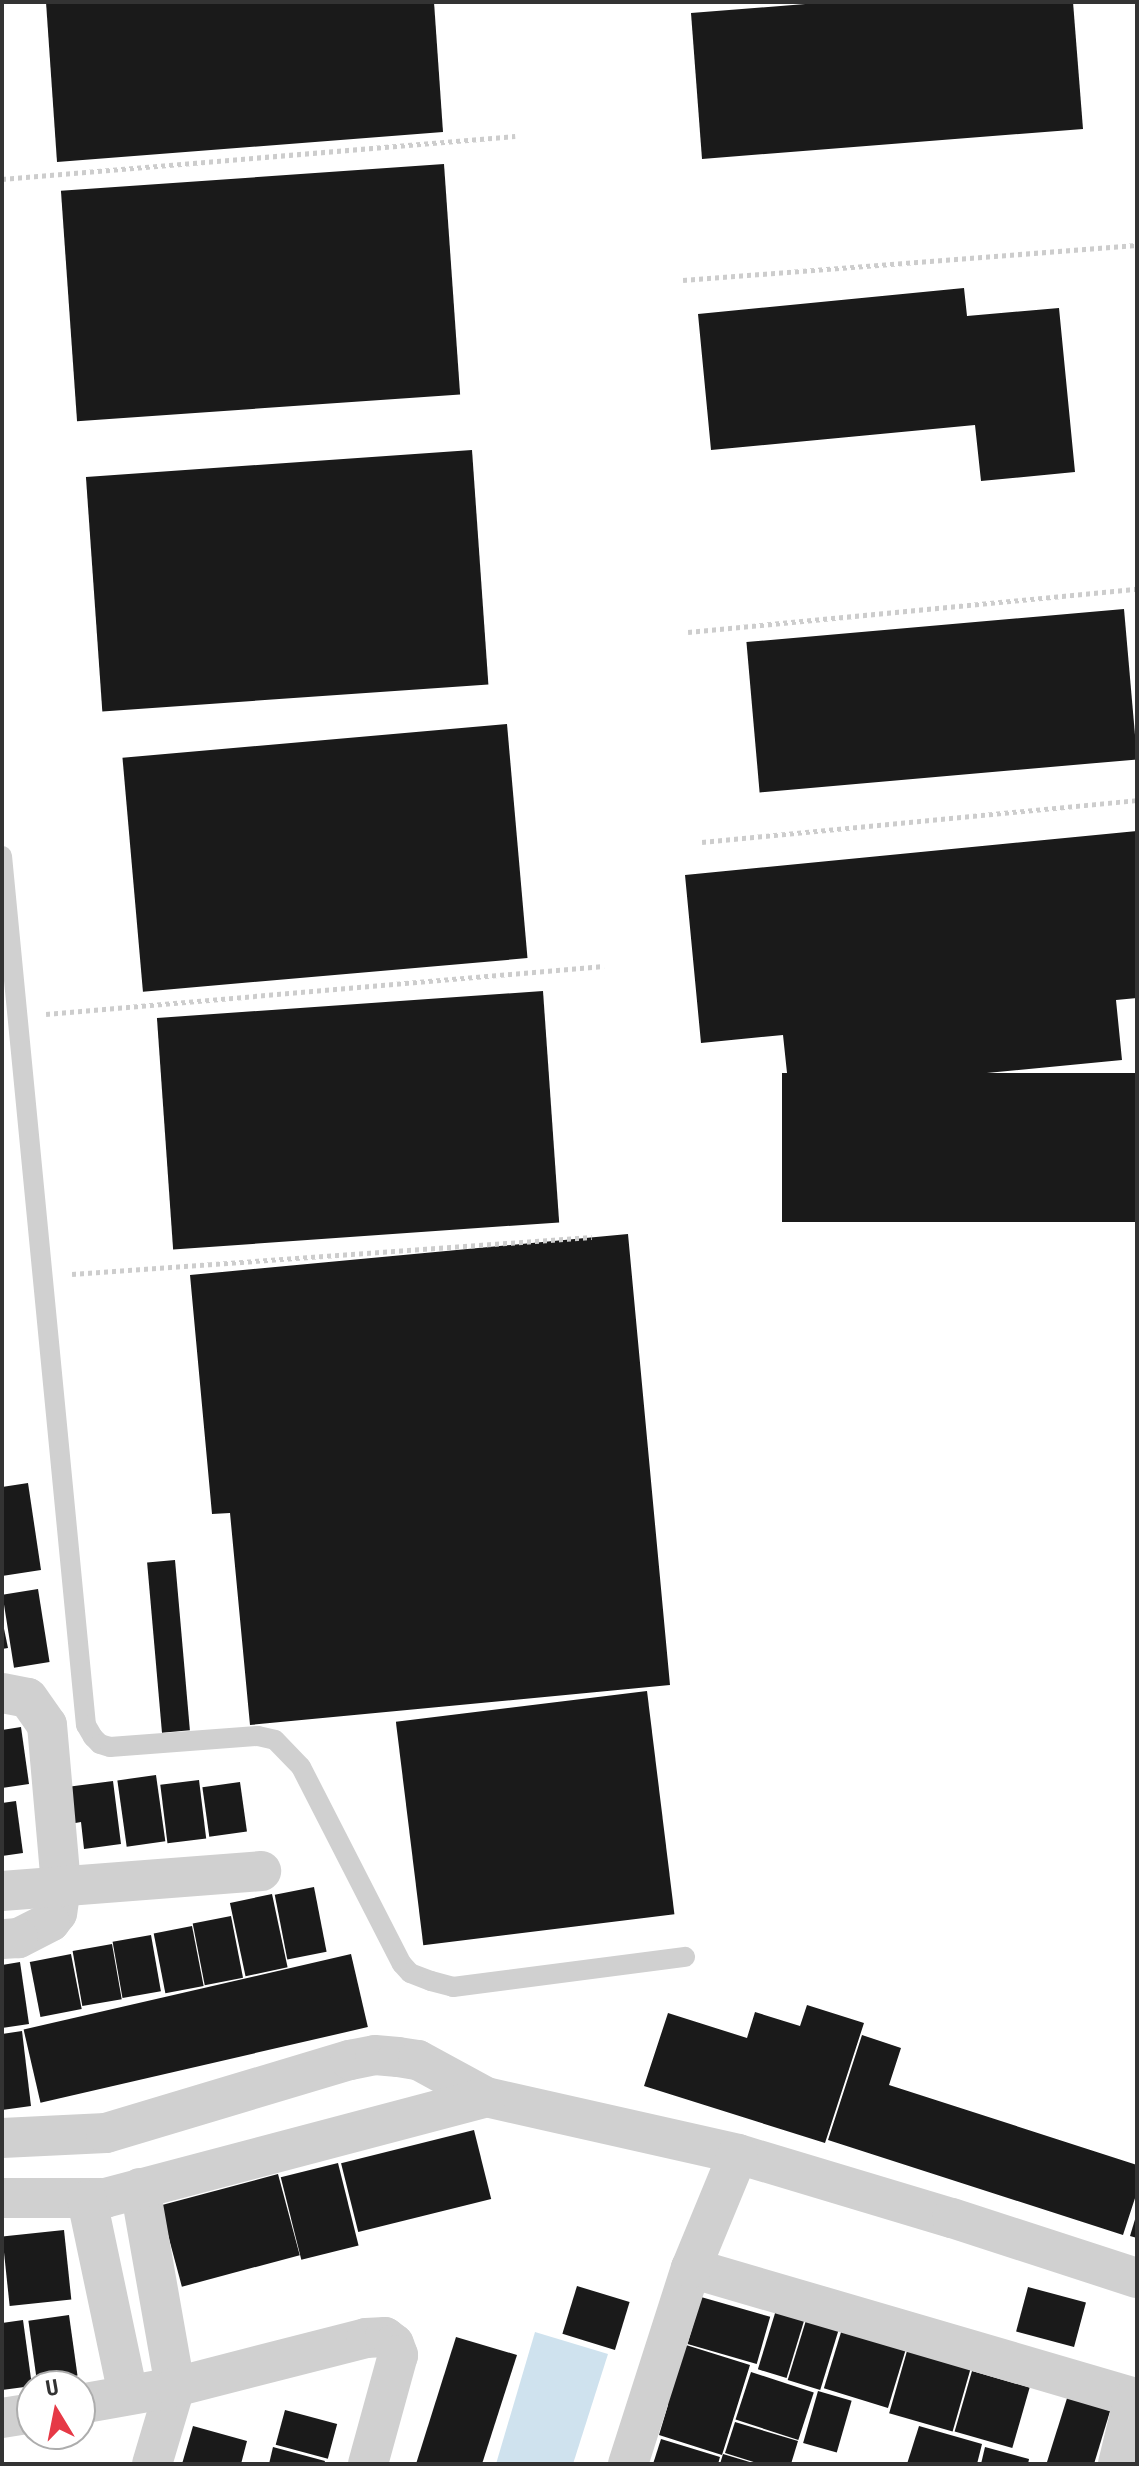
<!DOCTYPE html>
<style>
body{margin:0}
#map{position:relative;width:1139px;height:2466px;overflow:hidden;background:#fff;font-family:"Roboto Condensed",sans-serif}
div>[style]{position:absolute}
.water>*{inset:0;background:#cfe2ee}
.building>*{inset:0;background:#1a1a1a;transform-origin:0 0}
.path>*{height:5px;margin-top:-2.5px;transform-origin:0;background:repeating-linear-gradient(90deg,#cdcdcd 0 4px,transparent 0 8px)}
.lane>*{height:20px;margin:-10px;padding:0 10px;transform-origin:10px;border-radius:10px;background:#d0d0d0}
.street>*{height:40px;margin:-20px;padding:0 20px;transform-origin:20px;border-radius:20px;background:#d0d0d0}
span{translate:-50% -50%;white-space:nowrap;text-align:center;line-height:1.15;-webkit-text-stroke:8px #fff;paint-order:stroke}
.frame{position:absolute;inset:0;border:4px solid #333;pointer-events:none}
.north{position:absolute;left:16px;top:2370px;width:80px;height:80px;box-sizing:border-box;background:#fff;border:2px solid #adadad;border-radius:50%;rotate:350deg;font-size:22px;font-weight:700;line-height:32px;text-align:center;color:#333}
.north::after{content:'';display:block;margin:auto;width:28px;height:36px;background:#e63946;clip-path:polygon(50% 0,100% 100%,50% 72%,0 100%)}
</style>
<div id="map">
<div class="water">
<div style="clip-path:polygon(535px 2332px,608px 2354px,573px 2464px,496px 2464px)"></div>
</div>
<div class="building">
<div style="clip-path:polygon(46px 2px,434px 2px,443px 132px,57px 162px)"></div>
<div style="clip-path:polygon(830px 2px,1073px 2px,1083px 129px,702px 159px,691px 13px)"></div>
<div style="left:444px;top:164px;width:231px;height:384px;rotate:86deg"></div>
<div style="clip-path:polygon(964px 288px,967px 316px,1059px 308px,1075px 472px,981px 481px,975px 425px,711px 450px,698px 314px)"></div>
<div style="left:472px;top:450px;width:235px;height:387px;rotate:86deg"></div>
<div style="left:1124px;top:609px;width:151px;height:379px;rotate:85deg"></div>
<div style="left:507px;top:724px;width:235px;height:386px;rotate:85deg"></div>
<div style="clip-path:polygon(1137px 831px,1137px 998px,1116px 1000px,1122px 1060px,789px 1092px,783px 1035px,701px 1043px,685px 875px)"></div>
<div style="left:543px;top:991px;width:232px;height:387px;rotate:86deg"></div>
<div style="left:1137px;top:1073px;width:149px;height:355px;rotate:90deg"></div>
<div style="clip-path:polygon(628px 1234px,670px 1685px,250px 1725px,230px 1513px,212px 1514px,190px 1275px)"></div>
<div style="clip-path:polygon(28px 1483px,41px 1570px,2px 1576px,2px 1487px)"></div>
<div style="left:175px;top:1560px;width:171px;height:28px;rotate:85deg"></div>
<div style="left:38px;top:1589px;width:74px;height:36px;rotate:81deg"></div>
<div style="clip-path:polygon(2px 1619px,8px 1648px,2px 1649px)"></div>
<div style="left:647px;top:1691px;width:225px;height:253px;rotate:83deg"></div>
<div style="clip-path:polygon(21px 1727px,29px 1784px,2px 1788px,2px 1730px)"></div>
<div style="left:156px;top:1775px;width:67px;height:39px;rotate:82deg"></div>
<div style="left:199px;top:1780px;width:59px;height:39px;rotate:83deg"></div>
<div style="clip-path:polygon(113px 1781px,121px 1844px,84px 1849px,81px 1822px,64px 1825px,59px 1788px)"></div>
<div style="left:240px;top:1782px;width:50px;height:38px;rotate:82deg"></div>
<div style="clip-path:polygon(16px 1801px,23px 1853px,2px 1856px,2px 1803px)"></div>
<div style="left:314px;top:1887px;width:66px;height:40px;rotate:79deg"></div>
<div style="left:272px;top:1894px;width:75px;height:43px;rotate:78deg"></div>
<div style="left:231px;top:1916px;width:63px;height:39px;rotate:79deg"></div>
<div style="left:192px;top:1926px;width:61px;height:39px;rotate:79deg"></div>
<div style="left:151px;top:1935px;width:57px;height:39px;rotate:80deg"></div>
<div style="left:112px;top:1944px;width:56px;height:40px;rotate:80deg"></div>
<div style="left:71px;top:1954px;width:56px;height:42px;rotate:79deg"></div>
<div style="left:351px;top:1954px;width:75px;height:336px;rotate:77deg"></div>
<div style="clip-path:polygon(20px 1962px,29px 2024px,2px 2028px,2px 1965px)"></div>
<div style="clip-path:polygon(807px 2005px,864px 2023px,825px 2143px,644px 2086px,668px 2013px,747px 2038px,755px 2012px,800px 2026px)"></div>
<div style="clip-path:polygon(22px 2031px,31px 2106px,2px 2110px,2px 2034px)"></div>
<div style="clip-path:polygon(862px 2035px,901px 2048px,889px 2085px,1137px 2165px,1137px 2192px,1123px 2235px,828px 2140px)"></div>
<div style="left:474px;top:2130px;width:71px;height:137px;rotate:76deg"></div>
<div style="left:338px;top:2163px;width:85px;height:59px;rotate:76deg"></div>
<div style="left:278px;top:2174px;width:84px;height:122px;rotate:75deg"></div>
<div style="clip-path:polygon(1136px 2216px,1137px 2216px,1137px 2238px,1130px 2236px)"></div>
<div style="left:64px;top:2230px;width:70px;height:62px;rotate:84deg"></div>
<div style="left:577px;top:2286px;width:55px;height:50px;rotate:17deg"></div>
<div style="left:1028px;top:2287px;width:60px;height:46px;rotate:15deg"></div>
<div style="left:701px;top:2297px;width:72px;height:49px;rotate:16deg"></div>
<div style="left:776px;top:2310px;width:30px;height:62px;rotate:17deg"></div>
<div style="left:69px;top:2315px;width:61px;height:41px;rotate:82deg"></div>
<div style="left:807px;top:2317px;width:34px;height:66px;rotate:17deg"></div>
<div style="clip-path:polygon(23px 2320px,32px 2386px,2px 2390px,2px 2323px)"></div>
<div style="left:842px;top:2329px;width:67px;height:62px;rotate:17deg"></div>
<div style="clip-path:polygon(456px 2337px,517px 2355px,482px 2464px,416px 2464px)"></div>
<div style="left:909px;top:2344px;width:66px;height:72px;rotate:16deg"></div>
<div style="clip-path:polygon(686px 2345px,750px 2365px,722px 2455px,659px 2435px,668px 2405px,663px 2404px)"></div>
<div style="left:972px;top:2371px;width:60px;height:63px;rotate:16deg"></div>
<div style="left:751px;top:2372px;width:66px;height:50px;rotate:18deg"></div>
<div style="left:818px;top:2391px;width:35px;height:54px;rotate:16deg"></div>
<div style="clip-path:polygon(1068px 2395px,1111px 2408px,1094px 2464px,1047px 2462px)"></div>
<div style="left:285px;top:2410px;width:54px;height:36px;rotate:15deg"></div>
<div style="clip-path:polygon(735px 2422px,798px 2441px,791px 2464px,760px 2464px,725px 2453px)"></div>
<div style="clip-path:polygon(193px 2426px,247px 2441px,241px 2464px,182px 2464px)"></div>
<div style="clip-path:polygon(919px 2426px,982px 2444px,977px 2464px,907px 2464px)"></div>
<div style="clip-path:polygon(661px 2439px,720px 2457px,718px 2464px,653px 2464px)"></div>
<div style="clip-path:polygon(273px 2447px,325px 2461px,324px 2464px,269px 2464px)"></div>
<div style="clip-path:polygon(985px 2447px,1029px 2459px,1028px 2464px,981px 2464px)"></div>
<div style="clip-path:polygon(723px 2454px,753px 2463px,753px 2464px,720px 2464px)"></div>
</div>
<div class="path">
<div style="left:2px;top:179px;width:515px;rotate:-4.79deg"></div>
<div style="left:683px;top:280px;width:455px;rotate:-4.4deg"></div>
<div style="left:688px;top:632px;width:451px;rotate:-5.5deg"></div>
<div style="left:702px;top:842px;width:437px;rotate:-5.5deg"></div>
<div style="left:46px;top:1014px;width:560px;rotate:-4.92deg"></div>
<div style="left:72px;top:1274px;width:521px;rotate:-4.07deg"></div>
</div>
<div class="lane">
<div style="left:2px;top:856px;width:873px;rotate:84.48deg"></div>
<div style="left:86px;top:1725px;width:14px;rotate:60deg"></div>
<div style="left:93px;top:1737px;width:10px;rotate:45deg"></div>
<div style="left:100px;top:1744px;width:10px;rotate:17deg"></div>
<div style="left:110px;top:1747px;width:148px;rotate:-4.3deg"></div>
<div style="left:258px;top:1736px;width:17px;rotate:13deg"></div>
<div style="left:275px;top:1740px;width:37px;rotate:46deg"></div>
<div style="left:301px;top:1767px;width:221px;rotate:62.9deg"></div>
<div style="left:402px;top:1964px;width:12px;rotate:48deg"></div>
<div style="left:410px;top:1973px;width:22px;rotate:21deg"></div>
<div style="left:431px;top:1981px;width:23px;rotate:15deg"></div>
<div style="left:453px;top:1987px;width:234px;rotate:-7.4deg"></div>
</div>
<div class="street">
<div style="left:2px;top:1693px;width:26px;rotate:11deg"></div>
<div style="left:28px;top:1698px;width:33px;rotate:55deg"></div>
<div style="left:47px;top:1725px;width:162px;rotate:85deg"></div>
<div style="left:61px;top:1886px;width:27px;rotate:98deg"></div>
<div style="left:57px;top:1913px;width:11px;rotate:128deg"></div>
<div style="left:50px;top:1922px;width:36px;rotate:153deg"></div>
<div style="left:18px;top:1938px;width:16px;rotate:176deg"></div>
<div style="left:2px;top:1891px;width:260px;rotate:-4.4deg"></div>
<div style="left:2px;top:2138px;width:104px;rotate:-2.8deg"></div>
<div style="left:106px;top:2133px;width:255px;rotate:-16.7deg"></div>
<div style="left:350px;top:2060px;width:25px;rotate:-11deg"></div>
<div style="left:375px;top:2055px;width:23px;rotate:5deg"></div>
<div style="left:398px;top:2057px;width:20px;rotate:9deg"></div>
<div style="left:418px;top:2060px;width:77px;rotate:28.6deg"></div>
<div style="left:486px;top:2097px;width:258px;rotate:12.7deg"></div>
<div style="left:738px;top:2154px;width:223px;rotate:16.7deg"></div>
<div style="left:952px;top:2218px;width:194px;rotate:18deg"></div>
<div style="left:140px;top:2188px;width:202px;rotate:80deg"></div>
<div style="left:175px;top:2387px;width:80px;rotate:106.6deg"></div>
<div style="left:2px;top:2198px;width:103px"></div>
<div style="left:105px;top:2198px;width:394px;rotate:-14.8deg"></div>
<div style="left:87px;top:2200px;width:199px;rotate:78.1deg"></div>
<div style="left:691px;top:2268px;width:465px;rotate:16.3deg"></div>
<div style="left:80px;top:2404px;width:97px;rotate:-10.1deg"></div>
<div style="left:175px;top:2387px;width:197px;rotate:-14.4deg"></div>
<div style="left:366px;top:2338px;width:19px;rotate:-3deg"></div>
<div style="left:385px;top:2337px;width:11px;rotate:38deg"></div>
<div style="left:394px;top:2344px;width:12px;rotate:70deg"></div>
<div style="left:398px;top:2355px;width:113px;rotate:105.4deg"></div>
<div style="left:2px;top:2418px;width:30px;rotate:-9deg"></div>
<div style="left:628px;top:2464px;width:206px;rotate:-72.2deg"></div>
<div style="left:691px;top:2268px;width:123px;rotate:-67.6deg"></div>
<div style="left:1118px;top:2464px;width:68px;rotate:-76.4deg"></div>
</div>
<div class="frame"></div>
<div class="north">U</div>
</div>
